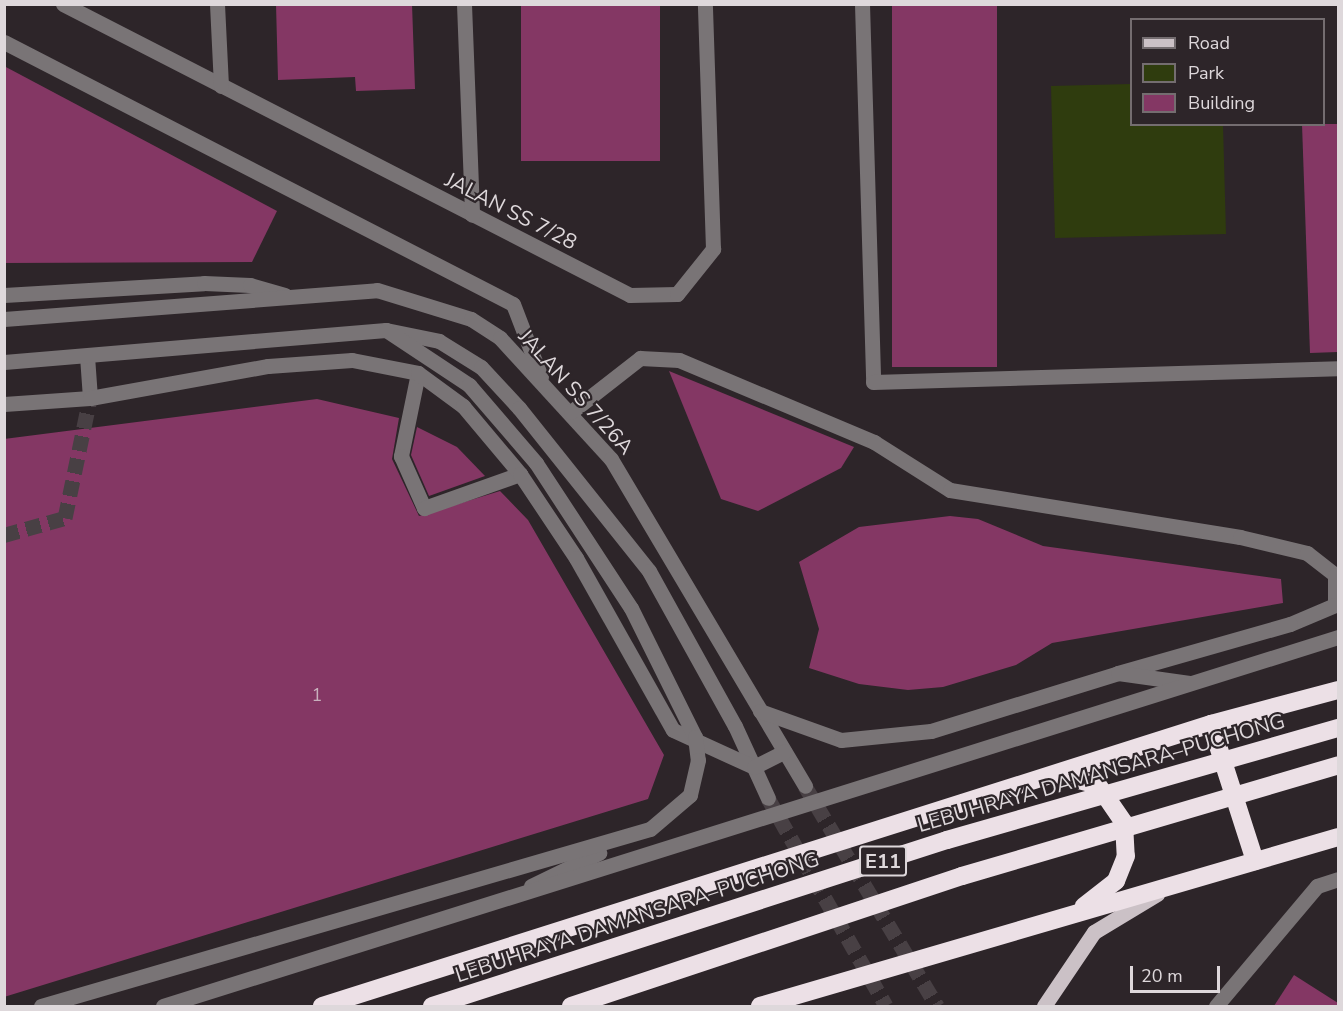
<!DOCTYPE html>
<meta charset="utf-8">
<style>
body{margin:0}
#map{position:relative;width:1343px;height:1011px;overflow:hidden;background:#2d2529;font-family:"Nunito Sans",sans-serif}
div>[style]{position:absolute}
.green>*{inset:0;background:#2f3c0e}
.building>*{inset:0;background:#843764;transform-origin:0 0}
.minor-tunnel>*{height:15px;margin-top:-7.5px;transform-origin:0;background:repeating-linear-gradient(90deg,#484044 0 15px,transparent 0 23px)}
.minor>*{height:15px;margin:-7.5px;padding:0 7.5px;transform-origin:7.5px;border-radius:7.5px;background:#797476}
.major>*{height:15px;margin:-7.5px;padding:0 7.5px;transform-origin:7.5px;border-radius:7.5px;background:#cbc1c6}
.highway>*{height:18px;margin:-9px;padding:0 9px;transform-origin:9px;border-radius:9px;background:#ece0e6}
.minor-bridge>*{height:15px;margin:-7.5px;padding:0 7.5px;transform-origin:7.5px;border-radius:7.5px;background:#797476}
.highway-bridge>*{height:18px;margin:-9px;padding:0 9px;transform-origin:9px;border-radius:9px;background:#ece0e6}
span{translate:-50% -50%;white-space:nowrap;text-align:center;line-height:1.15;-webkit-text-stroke:4.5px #2d2529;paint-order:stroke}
.number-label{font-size:18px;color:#c8b0bd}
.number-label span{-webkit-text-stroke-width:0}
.shield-label span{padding:2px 4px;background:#2d2529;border:2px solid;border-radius:4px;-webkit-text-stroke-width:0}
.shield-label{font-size:20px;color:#ded8db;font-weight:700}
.street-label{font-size:21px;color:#ded8db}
.frame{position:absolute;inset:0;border:6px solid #ded8db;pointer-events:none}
.legend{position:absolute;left:1130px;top:18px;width:195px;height:108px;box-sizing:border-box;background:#2d2529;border:2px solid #746d70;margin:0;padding:8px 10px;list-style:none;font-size:18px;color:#ded8db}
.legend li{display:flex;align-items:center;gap:12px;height:30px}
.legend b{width:30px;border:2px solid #746d70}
.scale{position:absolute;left:1130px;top:966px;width:90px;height:27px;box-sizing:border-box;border:3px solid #ded8db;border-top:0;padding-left:8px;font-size:18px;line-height:21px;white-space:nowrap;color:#ded8db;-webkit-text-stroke:4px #2d2529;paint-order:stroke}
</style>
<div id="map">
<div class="green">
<div style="clip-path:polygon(1131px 84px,1132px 124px,1223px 125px,1226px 234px,1055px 238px,1051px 86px)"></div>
</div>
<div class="building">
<div style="clip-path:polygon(276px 4px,412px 4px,415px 89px,356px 91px,355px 77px,278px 80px)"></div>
<div style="left:521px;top:4px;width:139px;height:157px"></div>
<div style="left:892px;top:4px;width:105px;height:363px"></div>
<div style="clip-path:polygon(4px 66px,277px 211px,252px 262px,4px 263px)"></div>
<div style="clip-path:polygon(1302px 124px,1338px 124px,1338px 352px,1310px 353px)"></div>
<div style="clip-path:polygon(669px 371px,854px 447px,841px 468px,758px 511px,721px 499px)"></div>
<div style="clip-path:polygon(317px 399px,399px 418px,392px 459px,419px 516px,500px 491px,528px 520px,664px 755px,648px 799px,4px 997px,4px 439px)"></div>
<div style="clip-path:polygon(417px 427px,457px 447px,485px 476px,429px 496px,411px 455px)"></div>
<div style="clip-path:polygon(950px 516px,978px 519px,1043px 546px,1281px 579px,1283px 603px,1052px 643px,1016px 665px,943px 687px,908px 690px,859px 684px,809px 668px,819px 629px,799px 562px,859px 527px)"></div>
<div style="clip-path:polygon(1294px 975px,1338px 1003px,1338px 1006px,1274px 1006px)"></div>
</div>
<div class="minor-tunnel">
<div style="left:4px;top:535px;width:63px;rotate:-15.6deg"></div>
<div style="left:65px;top:518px;width:123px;rotate:-78.2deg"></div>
<div style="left:805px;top:786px;width:257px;rotate:59deg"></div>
<div style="left:768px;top:798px;width:239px;rotate:60.4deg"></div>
</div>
<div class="minor">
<div style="left:63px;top:4px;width:637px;rotate:27.17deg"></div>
<div style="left:630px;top:295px;width:47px;rotate:-1.2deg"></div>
<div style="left:677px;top:294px;width:58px;rotate:-51.3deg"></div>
<div style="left:713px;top:249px;width:245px;rotate:-91.9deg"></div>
<div style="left:217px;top:4px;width:82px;rotate:87.2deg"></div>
<div style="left:464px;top:4px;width:211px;rotate:87.8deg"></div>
<div style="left:862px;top:4px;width:378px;rotate:88.3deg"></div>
<div style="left:873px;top:382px;width:465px;rotate:-1.7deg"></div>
<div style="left:4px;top:42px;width:572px;rotate:27.24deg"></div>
<div style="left:513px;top:304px;width:78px;rotate:69deg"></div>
<div style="left:4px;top:295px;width:200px;rotate:-3.4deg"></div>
<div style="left:204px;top:283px;width:46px;rotate:2.5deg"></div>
<div style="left:250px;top:285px;width:36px;rotate:16deg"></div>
<div style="left:4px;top:319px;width:374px;rotate:-4.4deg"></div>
<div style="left:377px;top:290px;width:98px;rotate:17.1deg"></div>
<div style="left:471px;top:319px;width:35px;rotate:33deg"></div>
<div style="left:500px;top:338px;width:164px;rotate:47.5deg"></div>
<div style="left:611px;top:459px;width:380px;rotate:59.3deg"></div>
<div style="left:87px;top:356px;width:42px;rotate:85.9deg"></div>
<div style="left:4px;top:362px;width:383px;rotate:-4.8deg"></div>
<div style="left:386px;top:330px;width:54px;rotate:11.7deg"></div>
<div style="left:439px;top:341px;width:49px;rotate:31.8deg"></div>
<div style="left:481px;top:367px;width:56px;rotate:47.2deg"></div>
<div style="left:519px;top:408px;width:208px;rotate:51.4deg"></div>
<div style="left:649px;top:571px;width:177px;rotate:61deg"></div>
<div style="left:735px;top:726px;width:79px;rotate:65.4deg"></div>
<div style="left:418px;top:373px;width:85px;rotate:101.6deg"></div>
<div style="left:401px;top:456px;width:57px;rotate:66.1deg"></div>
<div style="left:424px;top:508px;width:102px;rotate:-19.5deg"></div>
<div style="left:4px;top:404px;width:86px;rotate:-4deg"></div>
<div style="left:90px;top:398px;width:181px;rotate:-10.2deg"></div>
<div style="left:268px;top:366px;width:84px;rotate:-4.1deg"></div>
<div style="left:352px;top:360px;width:67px;rotate:11.1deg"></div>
<div style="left:418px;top:373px;width:56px;rotate:36.3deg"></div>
<div style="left:463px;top:406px;width:89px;rotate:50deg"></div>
<div style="left:520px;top:474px;width:101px;rotate:56.3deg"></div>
<div style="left:576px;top:558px;width:197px;rotate:60.6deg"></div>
<div style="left:673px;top:730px;width:89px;rotate:24.6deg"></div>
<div style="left:571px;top:412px;width:88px;rotate:-38deg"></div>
<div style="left:640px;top:358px;width:39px;rotate:3deg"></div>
<div style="left:679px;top:360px;width:212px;rotate:22.8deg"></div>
<div style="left:874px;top:442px;width:90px;rotate:32.3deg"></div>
<div style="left:950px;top:490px;width:294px;rotate:9.2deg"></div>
<div style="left:1240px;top:537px;width:69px;rotate:13.4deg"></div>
<div style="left:1307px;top:553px;width:36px;rotate:38deg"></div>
<div style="left:1335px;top:575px;width:30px;rotate:90deg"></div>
<div style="left:1335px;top:605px;width:49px;rotate:157.1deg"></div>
<div style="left:1290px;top:624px;width:179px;rotate:164.1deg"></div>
<div style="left:760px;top:711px;width:86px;rotate:19.7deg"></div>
<div style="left:841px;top:740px;width:90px;rotate:-5.7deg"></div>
<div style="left:931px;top:731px;width:196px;rotate:-17.2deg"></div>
<div style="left:1118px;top:673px;width:72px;rotate:8deg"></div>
<div style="left:754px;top:767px;width:34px;rotate:-27deg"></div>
<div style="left:531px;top:886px;width:76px;rotate:-25.9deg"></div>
<div style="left:41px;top:1006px;width:634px;rotate:-16.21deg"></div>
<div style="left:163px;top:1006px;width:1232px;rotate:-17.43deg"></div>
<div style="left:1216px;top:1006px;width:157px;rotate:-49.9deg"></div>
<div style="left:1317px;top:886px;width:22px;rotate:-18deg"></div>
</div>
<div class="major">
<div style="left:1044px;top:1006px;width:89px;rotate:-56deg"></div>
<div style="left:1094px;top:932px;width:74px;rotate:-31.1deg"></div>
</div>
<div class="highway">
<div style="left:1211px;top:724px;width:144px;rotate:72.2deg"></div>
<div style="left:1060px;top:775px;width:39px;rotate:15deg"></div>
<div style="left:1098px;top:785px;width:46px;rotate:55.6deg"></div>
<div style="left:1124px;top:823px;width:33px;rotate:87deg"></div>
<div style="left:1126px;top:856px;width:27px;rotate:112deg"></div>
<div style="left:1116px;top:881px;width:41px;rotate:142deg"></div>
<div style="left:322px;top:1006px;width:933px;rotate:-17.6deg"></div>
<div style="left:1211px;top:724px;width:131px;rotate:-15deg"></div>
<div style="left:760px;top:1006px;width:602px;rotate:-16.3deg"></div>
</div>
<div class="minor-bridge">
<div style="left:386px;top:330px;width:100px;rotate:33.5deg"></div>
<div style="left:469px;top:385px;width:103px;rotate:49.3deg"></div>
<div style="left:536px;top:463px;width:173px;rotate:56.8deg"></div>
<div style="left:631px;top:608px;width:144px;rotate:63.6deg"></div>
<div style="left:695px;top:737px;width:23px;rotate:83deg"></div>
<div style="left:698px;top:760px;width:36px;rotate:103deg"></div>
<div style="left:690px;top:795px;width:52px;rotate:139.6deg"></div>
</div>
<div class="highway-bridge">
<div style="left:432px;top:1006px;width:541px;rotate:-17.87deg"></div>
<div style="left:947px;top:840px;width:407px;rotate:-16deg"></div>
<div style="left:571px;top:1006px;width:412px;rotate:-18.4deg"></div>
<div style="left:962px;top:876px;width:392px;rotate:-16.4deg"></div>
</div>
<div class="number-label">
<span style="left:317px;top:695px">1</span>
</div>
<div class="shield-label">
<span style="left:883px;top:861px">E11</span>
</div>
<div class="street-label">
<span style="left:511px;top:211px;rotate:27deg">JALAN SS 7/28</span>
<span style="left:576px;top:392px;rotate:48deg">JALAN SS 7/26A</span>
<span style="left:1101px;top:773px;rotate:-16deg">LEBUHRAYA DAMANSARA–PUCHONG</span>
<span style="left:637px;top:917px;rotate:-18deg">LEBUHRAYA DAMANSARA–PUCHONG</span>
</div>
<div class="frame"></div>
<ul class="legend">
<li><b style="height:8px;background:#cbc1c6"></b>Road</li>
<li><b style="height:16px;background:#2f3c0e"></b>Park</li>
<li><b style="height:16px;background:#843764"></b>Building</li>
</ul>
<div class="scale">20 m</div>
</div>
